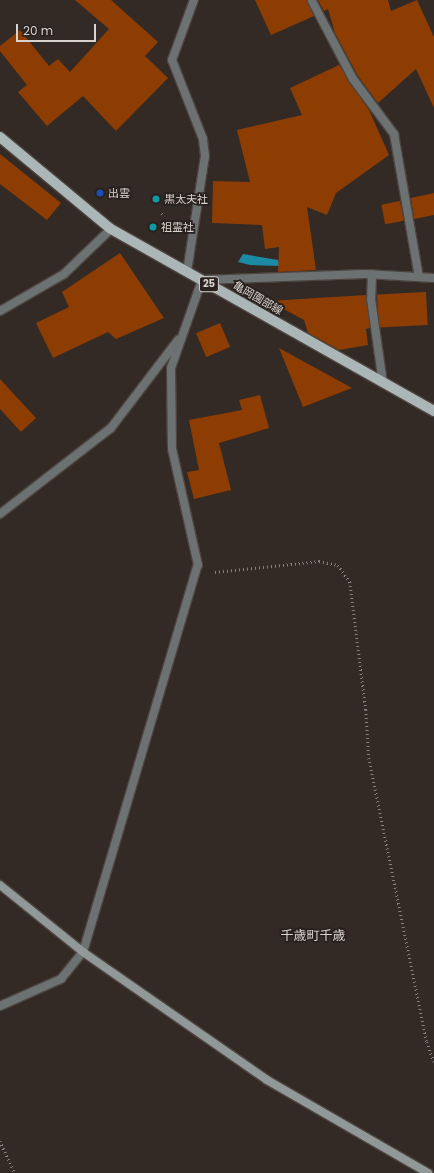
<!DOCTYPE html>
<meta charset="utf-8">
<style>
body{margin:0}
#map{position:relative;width:434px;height:1173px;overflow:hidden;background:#332a26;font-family:Poppins,"Noto Sans JP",sans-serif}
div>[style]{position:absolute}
.water>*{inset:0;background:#1c8aa5}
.building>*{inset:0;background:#8d3d02;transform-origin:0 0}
.path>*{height:2.5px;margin-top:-1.25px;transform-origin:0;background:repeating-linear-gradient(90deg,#877f7c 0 1px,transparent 0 4px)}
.roads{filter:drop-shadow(1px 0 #4e4541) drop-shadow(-1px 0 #4e4541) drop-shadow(0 1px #4e4541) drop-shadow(0 -1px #4e4541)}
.street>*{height:8px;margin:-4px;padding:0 4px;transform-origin:4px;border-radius:4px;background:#6c7271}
.secondary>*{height:8px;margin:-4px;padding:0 4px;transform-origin:4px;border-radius:4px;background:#909998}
.primary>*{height:10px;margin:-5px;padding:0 5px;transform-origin:5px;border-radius:5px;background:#abb7b6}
.dots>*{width:11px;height:11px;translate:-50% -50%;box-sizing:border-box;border:2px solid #29211d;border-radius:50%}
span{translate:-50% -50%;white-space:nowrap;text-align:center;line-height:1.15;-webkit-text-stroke:3.5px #29211d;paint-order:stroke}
.shield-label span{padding:1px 3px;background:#29211d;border:1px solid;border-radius:3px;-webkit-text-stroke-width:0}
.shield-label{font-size:10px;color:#d9d3d0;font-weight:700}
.poi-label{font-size:11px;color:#d9d3d0}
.left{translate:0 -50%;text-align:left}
.street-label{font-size:11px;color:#d9d3d0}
.quarter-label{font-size:13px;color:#d9d3d0}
.scale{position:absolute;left:16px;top:24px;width:80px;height:18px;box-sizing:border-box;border:2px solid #d9d3d0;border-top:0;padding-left:5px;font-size:12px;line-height:14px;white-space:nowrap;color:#d9d3d0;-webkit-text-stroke:3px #29211d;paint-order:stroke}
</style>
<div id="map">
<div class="water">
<div style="clip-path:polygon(243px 254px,278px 260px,280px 266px,250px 265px,238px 262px)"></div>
</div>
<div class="building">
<div style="clip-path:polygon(75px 0,111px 0,158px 42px,145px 56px,168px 78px,116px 131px,83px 96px,47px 126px,18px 92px,27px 85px,0 51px,0 46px,20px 30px,49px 66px,58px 59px,70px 72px,109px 29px)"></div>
<div style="clip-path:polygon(255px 0,307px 0,314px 16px,271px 35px)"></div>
<div style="clip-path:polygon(318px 0,388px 0,391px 11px,417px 0,434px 37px,434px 108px,416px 69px,378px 103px,358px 76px,335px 33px,328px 9px,324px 11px)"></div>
<div style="clip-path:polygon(339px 65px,369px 110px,389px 155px,336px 193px,327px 215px,307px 207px,316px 270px,278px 272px,279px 247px,265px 249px,262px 225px,212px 223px,213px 181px,250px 182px,237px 130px,302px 115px,290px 88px)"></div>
<div style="clip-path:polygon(0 154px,61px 203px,47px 220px,0 184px)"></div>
<div style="clip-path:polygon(434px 193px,434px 215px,414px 219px,411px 198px)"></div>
<div style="left:400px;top:201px;width:20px;height:19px;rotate:79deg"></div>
<div style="clip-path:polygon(120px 253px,164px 318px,116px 339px,108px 332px,53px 358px,36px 323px,69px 307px,62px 292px)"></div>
<div style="left:426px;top:292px;width:33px;height:49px;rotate:87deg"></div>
<div style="clip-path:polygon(366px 295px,370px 328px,366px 329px,368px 345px,339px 350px,308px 333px,304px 320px,269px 301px)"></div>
<div style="left:220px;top:323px;width:26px;height:26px;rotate:67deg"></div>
<div style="clip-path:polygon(279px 348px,352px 388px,303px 407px)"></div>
<div style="clip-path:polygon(0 379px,36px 418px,21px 432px,0 409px)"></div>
<div style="clip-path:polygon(260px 395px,269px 428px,219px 443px,231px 490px,194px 499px,187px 472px,199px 470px,189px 420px,242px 410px,239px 400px)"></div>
</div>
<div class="path">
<div style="left:162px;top:213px;width:4px;rotate:56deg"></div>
<div style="left:215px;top:572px;width:105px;rotate:-6deg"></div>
<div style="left:319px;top:561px;width:19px;rotate:12deg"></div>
<div style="left:338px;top:565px;width:21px;rotate:55deg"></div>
<div style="left:350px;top:582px;width:129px;rotate:82.9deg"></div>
<div style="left:366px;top:710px;width:48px;rotate:86.4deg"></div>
<div style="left:369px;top:758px;width:290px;rotate:78.5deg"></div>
<div style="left:427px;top:1042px;width:21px;rotate:71deg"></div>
<div style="left:0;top:1141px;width:35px;rotate:65deg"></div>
</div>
<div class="roads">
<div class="street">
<div style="left:312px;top:1px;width:88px;rotate:62.3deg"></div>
<div style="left:353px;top:79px;width:69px;rotate:53.3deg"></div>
<div style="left:394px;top:134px;width:145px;rotate:80.1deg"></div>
<div style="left:187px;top:272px;width:117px;rotate:-81.2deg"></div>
<div style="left:205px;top:156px;width:17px;rotate:-97deg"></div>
<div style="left:203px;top:139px;width:85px;rotate:-111.4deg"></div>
<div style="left:172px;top:60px;width:64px;rotate:-69.9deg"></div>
<div style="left:372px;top:274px;width:25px;rotate:92deg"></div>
<div style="left:371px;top:299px;width:85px;rotate:81.9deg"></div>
<div style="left:0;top:311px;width:74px;rotate:-30deg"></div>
<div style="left:64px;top:274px;width:65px;rotate:-43.8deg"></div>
<div style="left:0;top:514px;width:140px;rotate:-37.8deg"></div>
<div style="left:111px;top:428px;width:111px;rotate:-52.7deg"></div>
<div style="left:0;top:1006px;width:67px;rotate:-23.9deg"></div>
<div style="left:61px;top:979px;width:35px;rotate:-51deg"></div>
<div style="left:83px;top:952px;width:404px;rotate:-73.5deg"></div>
<div style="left:198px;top:565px;width:119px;rotate:-102.6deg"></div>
<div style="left:172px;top:449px;width:81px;rotate:-90.7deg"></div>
<div style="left:171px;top:368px;width:93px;rotate:-70.6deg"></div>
<div style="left:202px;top:280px;width:163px;rotate:-2.1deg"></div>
<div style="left:365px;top:274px;width:69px;rotate:3.3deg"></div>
</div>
<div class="secondary">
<div style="left:0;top:885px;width:107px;rotate:38.9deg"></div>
<div style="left:83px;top:952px;width:224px;rotate:34.8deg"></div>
<div style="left:267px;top:1080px;width:186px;rotate:30deg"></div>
</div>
<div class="primary">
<div style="left:0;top:137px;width:144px;rotate:39.7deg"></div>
<div style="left:111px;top:229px;width:371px;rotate:29.4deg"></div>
</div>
</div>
<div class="dots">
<div style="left:100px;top:193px;background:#1a4fb4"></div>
<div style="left:156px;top:199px;background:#0f9aa8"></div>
<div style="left:153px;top:227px;background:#0f9aa8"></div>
</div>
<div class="shield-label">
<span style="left:209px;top:284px">25</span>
</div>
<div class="poi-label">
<span class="left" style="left:108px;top:193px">出雲</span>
<span class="left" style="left:164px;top:199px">黒太夫社</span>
<span class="left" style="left:161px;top:227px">祖霊社</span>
</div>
<div class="street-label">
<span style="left:258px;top:298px;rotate:30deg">亀岡園部線</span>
</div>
<div class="quarter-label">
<span style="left:313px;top:936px">千歳町千歳</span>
</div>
<div class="scale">20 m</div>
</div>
